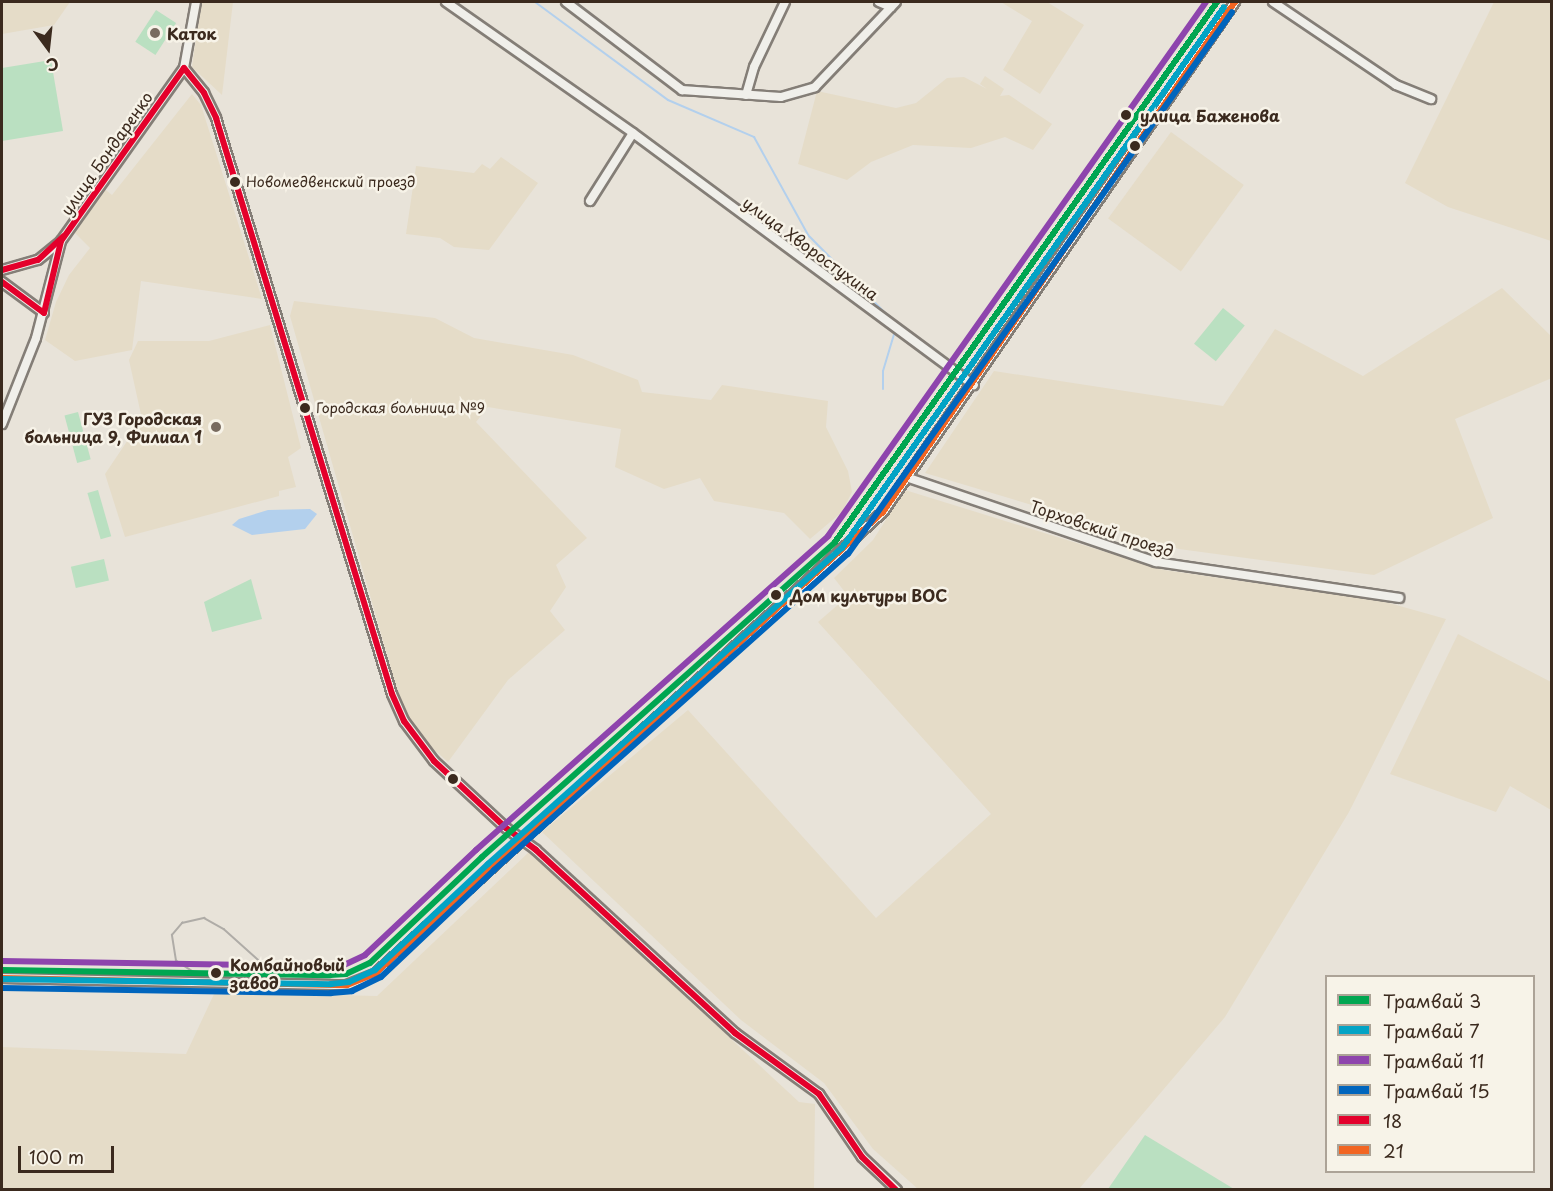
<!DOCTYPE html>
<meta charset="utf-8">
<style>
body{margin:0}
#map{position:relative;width:1553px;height:1191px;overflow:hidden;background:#e8e3d9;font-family:"Playpen Sans",sans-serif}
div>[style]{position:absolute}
.built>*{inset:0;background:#e5dcc8;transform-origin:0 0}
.green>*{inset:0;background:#bae0c1;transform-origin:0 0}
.water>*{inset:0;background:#b3d0ed}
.stream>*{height:2px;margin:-1px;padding:0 1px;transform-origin:1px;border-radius:1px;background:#b3d0ed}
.roads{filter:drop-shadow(2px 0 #847e77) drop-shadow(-2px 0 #847e77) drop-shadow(0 2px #847e77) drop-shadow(0 -2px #847e77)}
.minor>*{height:8px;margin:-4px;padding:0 4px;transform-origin:4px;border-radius:4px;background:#f0efea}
.tram>*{height:1.5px;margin:-0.75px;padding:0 0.75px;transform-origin:0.75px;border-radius:0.75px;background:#afaca7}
.bus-1>*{height:6px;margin:-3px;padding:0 3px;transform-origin:3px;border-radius:3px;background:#e4002b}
.bus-2>*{height:6px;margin:-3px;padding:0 3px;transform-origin:3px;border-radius:3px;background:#f26522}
.tram-1>*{height:6px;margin:-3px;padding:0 3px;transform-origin:3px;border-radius:3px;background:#00a651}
.tram-2>*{height:6px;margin:-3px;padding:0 3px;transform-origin:3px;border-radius:3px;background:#03a3c5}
.tram-3>*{height:6px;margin:-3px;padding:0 3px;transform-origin:3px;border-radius:3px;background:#8e44ad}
.tram-4>*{height:6px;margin:-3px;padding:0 3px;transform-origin:3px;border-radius:3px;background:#0065bd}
.dots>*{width:16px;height:16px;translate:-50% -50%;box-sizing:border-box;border:3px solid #f7f3e8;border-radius:50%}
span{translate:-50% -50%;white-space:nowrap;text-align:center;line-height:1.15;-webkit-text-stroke:5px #f7f3e8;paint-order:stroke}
.bus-label{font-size:14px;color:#3b2a1e}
.left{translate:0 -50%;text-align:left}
.poi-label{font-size:16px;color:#3b2a1e;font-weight:700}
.right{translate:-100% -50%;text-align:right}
.stop-label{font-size:16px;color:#3b2a1e;font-weight:700}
.street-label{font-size:16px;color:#3b2a1e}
.frame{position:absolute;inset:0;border:3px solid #3b2a1e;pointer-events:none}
.legend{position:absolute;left:1325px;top:975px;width:210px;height:198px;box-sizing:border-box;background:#f7f3e8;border:2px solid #aca397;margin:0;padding:8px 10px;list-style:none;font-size:18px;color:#3b2a1e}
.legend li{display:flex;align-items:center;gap:12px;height:30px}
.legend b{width:30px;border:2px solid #aca397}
.north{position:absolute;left:18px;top:18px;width:60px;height:60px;-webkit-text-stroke:4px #f7f3e8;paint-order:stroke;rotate:165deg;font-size:16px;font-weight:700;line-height:24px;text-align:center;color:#3b2a1e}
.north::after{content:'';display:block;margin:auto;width:21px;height:27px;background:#3b2a1e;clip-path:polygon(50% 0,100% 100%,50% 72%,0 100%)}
.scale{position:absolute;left:18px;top:1146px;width:96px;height:27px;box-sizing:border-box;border:3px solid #3b2a1e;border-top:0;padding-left:8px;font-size:18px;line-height:21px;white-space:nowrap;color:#3b2a1e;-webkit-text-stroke:4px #f7f3e8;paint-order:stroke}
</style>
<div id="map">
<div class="built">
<div style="clip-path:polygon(2px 2px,70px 2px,54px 25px,2px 34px)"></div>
<div style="clip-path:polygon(201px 2px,233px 2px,222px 95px,192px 67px)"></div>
<div style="clip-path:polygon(1001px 2px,1047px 2px,1084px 25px,1040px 94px,1003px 70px,1032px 21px)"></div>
<div style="clip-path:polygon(1494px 2px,1551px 2px,1551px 241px,1448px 207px,1405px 183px)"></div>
<div style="clip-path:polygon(985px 76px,1004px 89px,1000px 96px,1009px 95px,1052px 124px,1033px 150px,1005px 137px,971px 148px,913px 145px,871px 162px,847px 180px,798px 164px,817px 91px,896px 108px,916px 103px,947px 78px,964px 77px,987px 89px,980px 84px)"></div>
<div style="clip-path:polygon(192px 94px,201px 105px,262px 299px,141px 281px,132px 350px,75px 361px,45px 340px,56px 302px,69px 275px,90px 248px,74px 232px,102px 187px,112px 195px)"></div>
<div style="left:1171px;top:132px;width:90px;height:107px;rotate:36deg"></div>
<div style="clip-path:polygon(501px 157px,538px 183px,489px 250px,454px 247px,440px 238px,406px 234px,416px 166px,474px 173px,482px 164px,490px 169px)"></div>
<div style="clip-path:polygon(1502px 288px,1551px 336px,1552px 378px,1455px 419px,1493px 518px,1374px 575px,1179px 549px,925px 473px,994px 371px,1223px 406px,1275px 329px,1363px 376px)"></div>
<div style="clip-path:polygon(294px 301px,435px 318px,474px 338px,573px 355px,638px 380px,642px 392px,711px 400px,722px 385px,828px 401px,826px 427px,848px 471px,852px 492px,842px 512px,810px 539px,784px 513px,714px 501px,700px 478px,664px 489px,615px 467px,621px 429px,488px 407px,476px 422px,587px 538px,556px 565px,566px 587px,550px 611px,565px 630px,508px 680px,448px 762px,421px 738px,402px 707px,290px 316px)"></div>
<div style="clip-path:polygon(270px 325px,301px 448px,288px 457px,296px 487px,279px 491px,279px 496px,125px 537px,105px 474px,142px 419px,129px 360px,138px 341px,209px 341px)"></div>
<div style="clip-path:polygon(905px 490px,1164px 570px,1382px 601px,1446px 619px,1349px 812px,1225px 1017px,1079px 1189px,918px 1189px,873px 1149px,824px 1083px,741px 1020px,542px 832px,688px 710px,876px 918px,991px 814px,818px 622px,848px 596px,834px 578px,873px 540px)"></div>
<div style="clip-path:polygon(1458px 634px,1551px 682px,1551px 810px,1510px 786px,1496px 812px,1390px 774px)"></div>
<div style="clip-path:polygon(529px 852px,799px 1102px,815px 1104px,814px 1189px,2px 1189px,2px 1047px,186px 1054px,215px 992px,377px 996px)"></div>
</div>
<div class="green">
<div style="left:156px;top:10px;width:24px;height:38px;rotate:33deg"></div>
<div style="clip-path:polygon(51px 60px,63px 131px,2px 141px,2px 68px)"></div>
<div style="left:1223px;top:308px;width:28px;height:46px;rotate:39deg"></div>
<div style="left:78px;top:412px;width:49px;height:14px;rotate:75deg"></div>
<div style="left:98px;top:490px;width:48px;height:11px;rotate:74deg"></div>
<div style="left:104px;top:559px;width:22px;height:34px;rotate:77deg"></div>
<div style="clip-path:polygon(251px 579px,262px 619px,212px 632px,204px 602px)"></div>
<div style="clip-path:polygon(1145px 1135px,1234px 1189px,1108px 1189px)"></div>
</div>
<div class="water">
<div style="clip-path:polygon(310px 509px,317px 514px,305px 529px,252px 535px,232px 525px,239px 519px,268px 510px)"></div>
</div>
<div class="stream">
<div style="left:535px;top:2px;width:165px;rotate:36.4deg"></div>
<div style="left:668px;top:100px;width:94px;rotate:23.3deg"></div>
<div style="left:754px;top:137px;width:112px;rotate:61.1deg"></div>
<div style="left:808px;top:235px;width:122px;rotate:45.3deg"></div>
<div style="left:883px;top:389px;width:18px;rotate:-90deg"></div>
<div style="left:883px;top:371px;width:42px;rotate:-73.3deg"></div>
</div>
<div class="roads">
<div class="minor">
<div style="left:446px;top:2px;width:228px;rotate:35deg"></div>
<div style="left:633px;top:133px;width:424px;rotate:36.5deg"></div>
<div style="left:566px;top:2px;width:146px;rotate:37.2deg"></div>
<div style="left:682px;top:90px;width:99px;rotate:4deg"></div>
<div style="left:781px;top:97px;width:35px;rotate:-16deg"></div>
<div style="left:815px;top:87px;width:117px;rotate:-46.4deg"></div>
<div style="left:879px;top:2px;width:13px;rotate:23deg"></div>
<div style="left:1273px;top:2px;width:148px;rotate:34deg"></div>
<div style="left:1396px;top:85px;width:38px;rotate:22deg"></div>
<div style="left:184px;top:68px;width:32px;rotate:51deg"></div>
<div style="left:204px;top:93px;width:28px;rotate:64deg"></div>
<div style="left:216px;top:118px;width:602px;rotate:73.01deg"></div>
<div style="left:392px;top:694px;width:30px;rotate:66deg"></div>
<div style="left:404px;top:721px;width:50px;rotate:53.1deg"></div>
<div style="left:434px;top:761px;width:98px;rotate:42.9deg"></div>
<div style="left:506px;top:828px;width:37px;rotate:36deg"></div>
<div style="left:536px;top:850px;width:270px;rotate:42.6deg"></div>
<div style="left:735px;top:1033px;width:104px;rotate:36deg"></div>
<div style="left:819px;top:1094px;width:76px;rotate:55.7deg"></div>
<div style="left:862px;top:1157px;width:48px;rotate:43.3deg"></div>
<div style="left:746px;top:95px;width:29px;rotate:-74deg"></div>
<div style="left:754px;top:67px;width:72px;rotate:-64.5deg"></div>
<div style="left:590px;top:201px;width:80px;rotate:-57.7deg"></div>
<div style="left:2px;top:270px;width:37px;rotate:-16deg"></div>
<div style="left:38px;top:260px;width:28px;rotate:-39deg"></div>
<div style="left:2px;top:282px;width:52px;rotate:36.4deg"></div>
<div style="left:2px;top:424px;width:92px;rotate:-68.4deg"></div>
<div style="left:36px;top:338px;width:100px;rotate:-75.5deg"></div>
<div style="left:61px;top:241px;width:212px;rotate:-54.6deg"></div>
<div style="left:184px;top:68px;width:67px;rotate:-79.7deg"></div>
<div style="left:909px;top:478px;width:261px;rotate:18.8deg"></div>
<div style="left:1156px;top:562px;width:246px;rotate:8.4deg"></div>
<div style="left:2px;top:978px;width:345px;rotate:1.2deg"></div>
<div style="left:347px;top:985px;width:31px;rotate:-22deg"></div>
<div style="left:376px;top:973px;width:685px;rotate:-42.28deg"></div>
<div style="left:883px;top:512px;width:620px;rotate:-55.39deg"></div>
</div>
</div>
<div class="tram">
<div style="left:193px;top:972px;width:20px;rotate:-147deg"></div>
<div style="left:176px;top:961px;width:26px;rotate:-99deg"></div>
<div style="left:172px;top:935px;width:16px;rotate:-50deg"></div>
<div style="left:182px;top:923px;width:23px;rotate:-13deg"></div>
<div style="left:204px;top:918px;width:23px;rotate:29deg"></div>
<div style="left:224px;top:929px;width:52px;rotate:41.9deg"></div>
<div style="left:263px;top:964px;width:16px;rotate:22deg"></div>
</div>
<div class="bus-1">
<div style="left:184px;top:68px;width:32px;rotate:51deg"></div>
<div style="left:204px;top:93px;width:28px;rotate:64deg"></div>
<div style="left:216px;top:118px;width:602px;rotate:73.01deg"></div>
<div style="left:392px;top:694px;width:30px;rotate:66deg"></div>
<div style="left:404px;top:721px;width:50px;rotate:53.1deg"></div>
<div style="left:434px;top:761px;width:98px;rotate:42.9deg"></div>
<div style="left:506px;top:828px;width:37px;rotate:36deg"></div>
<div style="left:536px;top:850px;width:270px;rotate:42.6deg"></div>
<div style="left:735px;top:1033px;width:104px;rotate:36deg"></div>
<div style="left:819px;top:1094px;width:76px;rotate:55.7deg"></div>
<div style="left:862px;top:1157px;width:47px;rotate:44.1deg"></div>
<div style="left:2px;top:270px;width:37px;rotate:-16deg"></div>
<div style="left:38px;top:260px;width:35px;rotate:-43deg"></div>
<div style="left:2px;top:282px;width:52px;rotate:36.4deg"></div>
<div style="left:44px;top:313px;width:74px;rotate:-76.7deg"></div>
<div style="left:61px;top:241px;width:212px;rotate:-54.6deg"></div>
</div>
<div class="bus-2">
<div style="left:2px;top:978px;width:345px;rotate:1.2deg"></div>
<div style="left:347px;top:985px;width:31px;rotate:-22deg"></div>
<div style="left:376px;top:973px;width:685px;rotate:-42.28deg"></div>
<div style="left:883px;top:512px;width:620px;rotate:-55.39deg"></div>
</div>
<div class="tram-1">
<div style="left:2px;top:970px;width:328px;rotate:0.9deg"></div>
<div style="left:330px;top:975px;width:16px;rotate:-4deg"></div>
<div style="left:346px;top:974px;width:26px;rotate:-25deg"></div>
<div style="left:370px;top:963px;width:154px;rotate:-43.4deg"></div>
<div style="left:482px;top:857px;width:473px;rotate:-41.7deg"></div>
<div style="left:835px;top:542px;width:661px;rotate:-54.72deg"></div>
</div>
<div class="tram-2">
<div style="left:2px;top:979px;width:329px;rotate:0.9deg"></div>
<div style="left:331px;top:984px;width:18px;rotate:-6deg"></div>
<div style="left:349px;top:982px;width:29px;rotate:-25deg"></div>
<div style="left:375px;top:970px;width:155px;rotate:-43.2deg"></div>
<div style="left:488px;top:864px;width:475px;rotate:-41.8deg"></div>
<div style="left:842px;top:548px;width:662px;rotate:-54.77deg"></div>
</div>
<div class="tram-3">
<div style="left:2px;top:961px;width:328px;rotate:0.9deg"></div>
<div style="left:330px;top:966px;width:14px;rotate:-4deg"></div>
<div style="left:344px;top:965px;width:23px;rotate:-25deg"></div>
<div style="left:365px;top:955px;width:153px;rotate:-43.4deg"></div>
<div style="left:476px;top:850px;width:472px;rotate:-41.7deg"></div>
<div style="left:828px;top:536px;width:654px;rotate:-54.71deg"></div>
</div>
<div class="tram-4">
<div style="left:2px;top:988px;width:329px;rotate:0.9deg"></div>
<div style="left:331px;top:993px;width:21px;rotate:-5deg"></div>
<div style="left:352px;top:991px;width:32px;rotate:-26deg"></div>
<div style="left:381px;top:977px;width:156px;rotate:-43.4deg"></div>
<div style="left:494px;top:870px;width:475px;rotate:-41.8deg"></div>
<div style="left:848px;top:554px;width:664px;rotate:-54.68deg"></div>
</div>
<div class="dots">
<div style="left:155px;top:33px;background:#786b5f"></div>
<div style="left:1126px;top:115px;background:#3b2a1e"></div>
<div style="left:1135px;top:146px;background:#3b2a1e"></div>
<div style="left:235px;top:182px;background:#3b2a1e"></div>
<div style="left:305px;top:408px;background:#3b2a1e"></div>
<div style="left:216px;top:427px;background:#786b5f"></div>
<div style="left:776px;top:595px;background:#3b2a1e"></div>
<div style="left:453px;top:779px;background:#3b2a1e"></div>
<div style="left:216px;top:973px;background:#3b2a1e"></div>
</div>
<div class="bus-label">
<span class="left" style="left:246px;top:182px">Новомедвенский проезд</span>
<span class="left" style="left:316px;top:408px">Городская больница №9</span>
</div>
<div class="poi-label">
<span class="left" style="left:167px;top:33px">Каток</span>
<span class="right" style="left:202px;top:427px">ГУЗ Городская<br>больница 9, Филиал 1</span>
</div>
<div class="stop-label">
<span class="left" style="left:1140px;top:115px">улица Баженова</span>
<span class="left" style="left:790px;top:595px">Дом культуры ВОС</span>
<span class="left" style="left:230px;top:973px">Комбайновый<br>завод</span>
</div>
<div class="street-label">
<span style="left:106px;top:153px;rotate:-55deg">улица Бондаренко</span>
<span style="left:811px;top:248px;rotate:36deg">улица Хворостухина</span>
<span style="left:1102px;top:528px;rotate:18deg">Торховский проезд</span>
</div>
<div class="frame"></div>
<ul class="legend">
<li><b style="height:8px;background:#00a651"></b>Трамвай 3</li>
<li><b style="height:8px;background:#03a3c5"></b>Трамвай 7</li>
<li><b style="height:8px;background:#8e44ad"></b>Трамвай 11</li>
<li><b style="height:8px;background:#0065bd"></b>Трамвай 15</li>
<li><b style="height:8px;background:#e4002b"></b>18</li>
<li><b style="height:8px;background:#f26522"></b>21</li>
</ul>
<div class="north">С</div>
<div class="scale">100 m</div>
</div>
